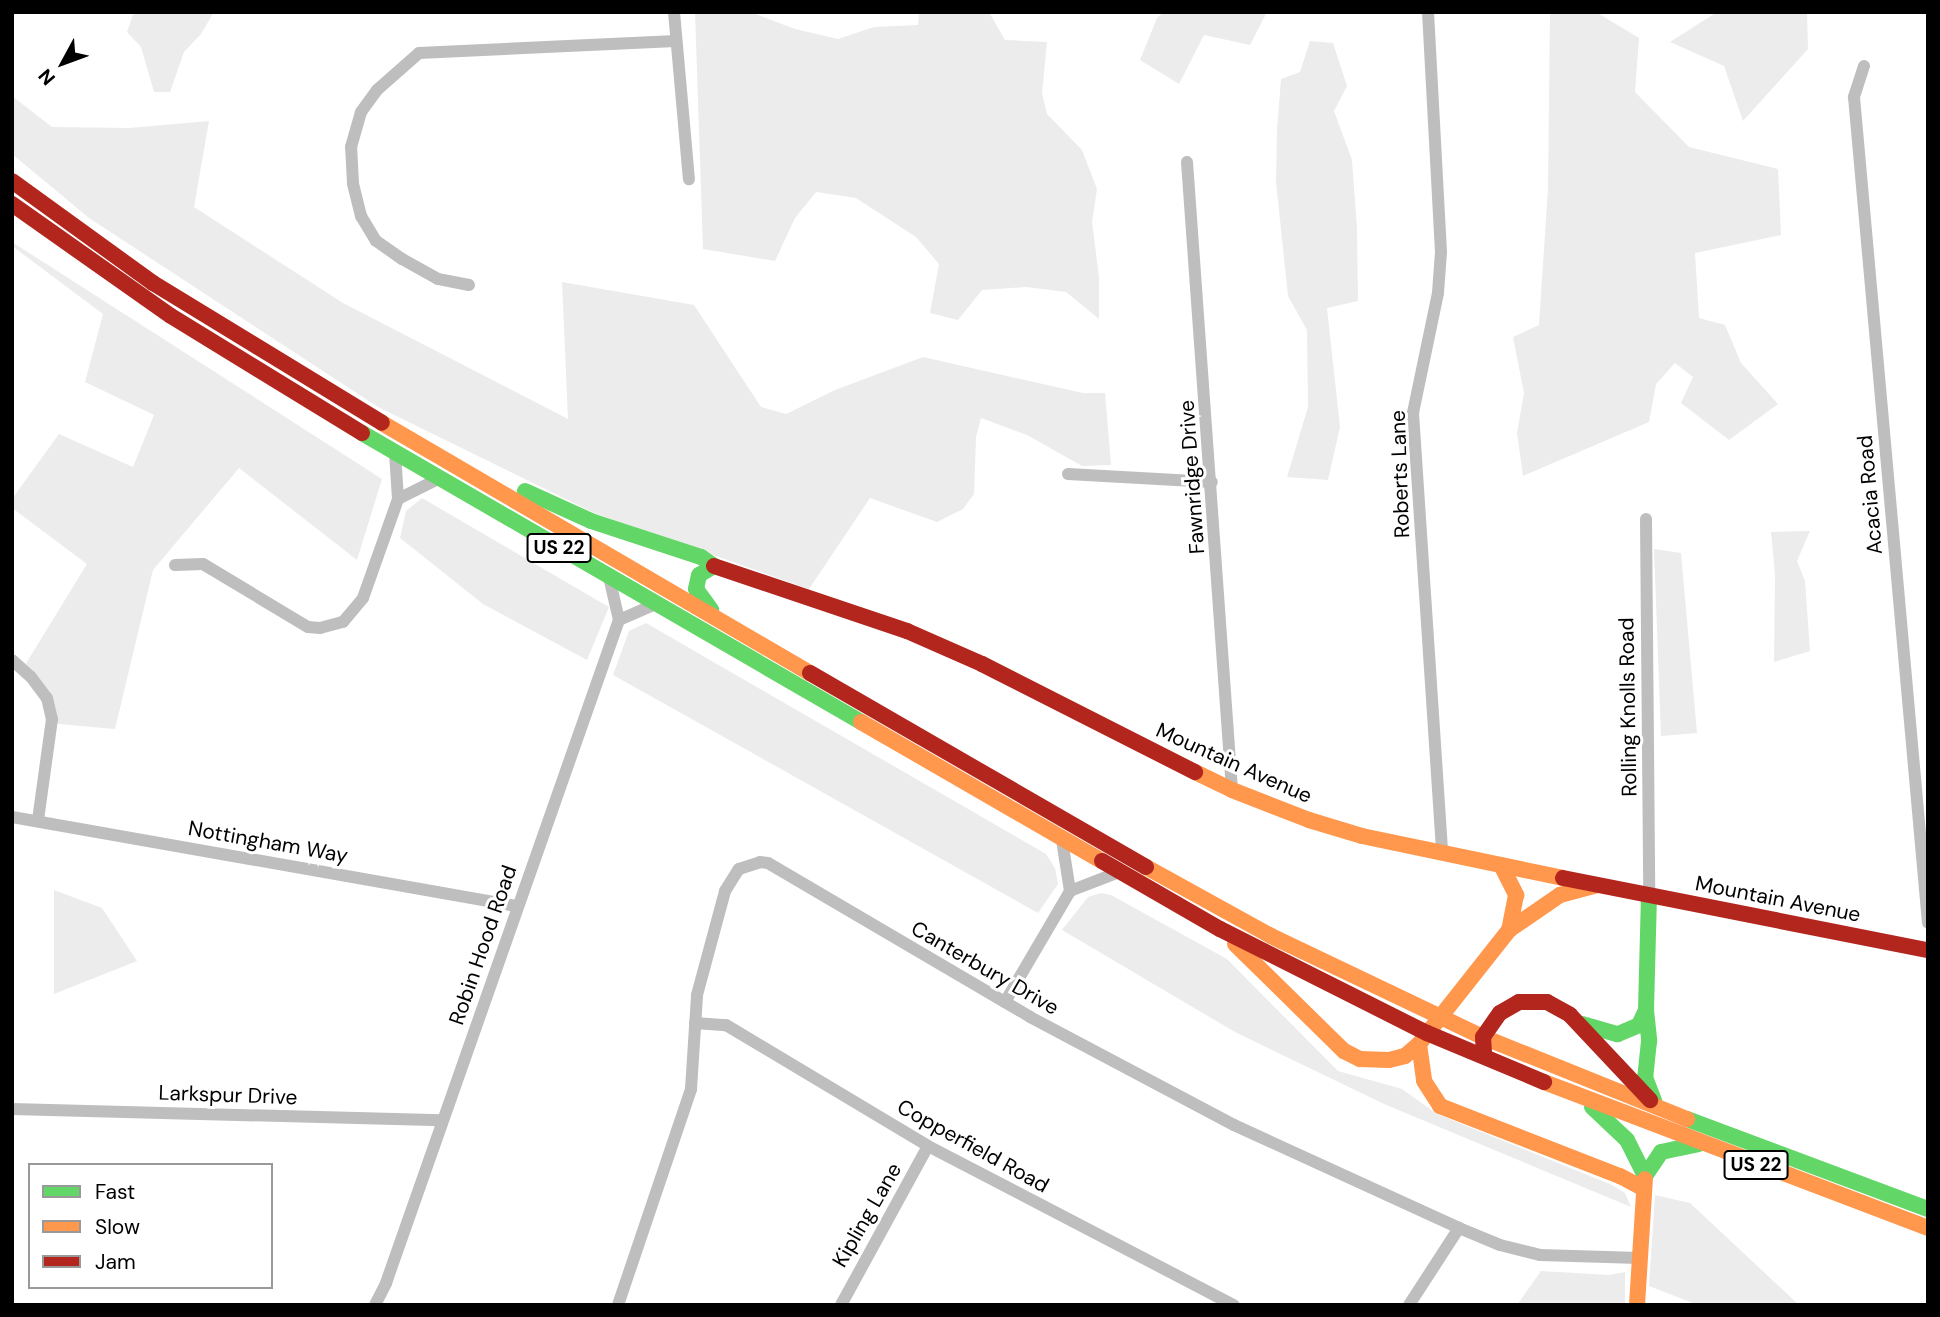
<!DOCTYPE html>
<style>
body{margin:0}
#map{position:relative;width:1940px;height:1317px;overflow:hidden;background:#fff;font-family:"DM Sans",sans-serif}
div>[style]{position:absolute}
.green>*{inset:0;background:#ececec}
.street>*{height:12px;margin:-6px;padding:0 6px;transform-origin:6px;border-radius:6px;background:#bebebe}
.fast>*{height:16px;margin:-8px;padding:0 8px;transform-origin:8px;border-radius:8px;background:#63d668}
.slow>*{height:16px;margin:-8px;padding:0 8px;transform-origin:8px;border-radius:8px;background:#ff974d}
.jam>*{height:16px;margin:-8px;padding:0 8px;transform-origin:8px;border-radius:8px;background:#b3261e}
span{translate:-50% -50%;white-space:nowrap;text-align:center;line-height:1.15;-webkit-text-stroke:6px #fff;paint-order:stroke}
.shield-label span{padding:2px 5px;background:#fff;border:2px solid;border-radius:5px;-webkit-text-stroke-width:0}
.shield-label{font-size:19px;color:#000;font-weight:700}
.street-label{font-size:21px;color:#000}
.frame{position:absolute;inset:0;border:14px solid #000;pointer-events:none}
.legend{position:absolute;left:28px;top:1163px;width:245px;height:126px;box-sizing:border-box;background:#fff;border:2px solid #999;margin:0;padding:9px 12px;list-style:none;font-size:21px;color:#000}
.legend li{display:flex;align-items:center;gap:14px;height:35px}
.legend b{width:35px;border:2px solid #999}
.north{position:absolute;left:28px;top:28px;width:70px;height:70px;-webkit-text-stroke:5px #fff;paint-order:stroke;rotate:229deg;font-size:19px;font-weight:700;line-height:28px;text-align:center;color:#000}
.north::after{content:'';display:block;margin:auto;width:24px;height:32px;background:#000;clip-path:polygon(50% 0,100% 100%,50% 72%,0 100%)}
</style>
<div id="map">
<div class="green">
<div style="clip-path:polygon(134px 12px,214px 12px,201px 34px,184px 52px,170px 92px,154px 92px,141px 47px,127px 32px)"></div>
<div style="clip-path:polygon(695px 12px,750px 12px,795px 29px,838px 39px,874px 27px,918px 25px,919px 12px,989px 12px,1005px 40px,1047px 42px,1042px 93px,1047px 114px,1082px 150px,1097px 189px,1092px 222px,1099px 277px,1099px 319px,1066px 292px,1026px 287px,982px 290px,958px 320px,930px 313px,939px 264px,916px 237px,856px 198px,816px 192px,795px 218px,775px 261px,703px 249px)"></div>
<div style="clip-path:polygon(1164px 12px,1267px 12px,1250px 45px,1204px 35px,1179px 84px,1140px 60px,1157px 18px)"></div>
<div style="clip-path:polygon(1550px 12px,1596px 12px,1639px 38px,1635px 92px,1689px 147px,1778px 169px,1781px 235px,1695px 253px,1699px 318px,1725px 325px,1741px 363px,1778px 404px,1729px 440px,1681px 403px,1693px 377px,1675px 363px,1656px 384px,1649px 422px,1523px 476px,1517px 433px,1524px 393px,1513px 337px,1539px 325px,1548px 188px)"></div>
<div style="clip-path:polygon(1717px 12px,1807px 12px,1808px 49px,1743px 121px,1724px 66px,1670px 42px)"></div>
<div style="clip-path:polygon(1310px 41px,1333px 43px,1347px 86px,1334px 111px,1352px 160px,1357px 229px,1358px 301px,1327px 308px,1340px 427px,1328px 480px,1287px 477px,1308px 407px,1307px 330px,1288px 296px,1276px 182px,1277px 130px,1281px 79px,1300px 72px)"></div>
<div style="clip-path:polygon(12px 96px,52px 127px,129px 128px,209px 121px,194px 207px,343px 303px,568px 419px,562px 282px,694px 305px,761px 407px,786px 414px,835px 390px,923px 357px,1083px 393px,1105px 393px,1111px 465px,1082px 466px,1027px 435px,981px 418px,976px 437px,974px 494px,963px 509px,937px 522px,870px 498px,809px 589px,594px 513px,378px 407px,89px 218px,12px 154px)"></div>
<div style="clip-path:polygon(12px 242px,382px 479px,357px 560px,239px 468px,153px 570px,115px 729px,48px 723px,44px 693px,25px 665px,87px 564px,12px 508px,12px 499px,59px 434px,133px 467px,154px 415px,85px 382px,103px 314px,12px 246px)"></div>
<div style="clip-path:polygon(422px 498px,609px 607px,587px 660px,483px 604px,400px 538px,406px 511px)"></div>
<div style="clip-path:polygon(1810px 531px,1797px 561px,1805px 581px,1810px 651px,1774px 662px,1775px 575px,1771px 532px)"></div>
<div style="clip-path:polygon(1654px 549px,1681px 553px,1697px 733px,1661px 736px)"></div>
<div style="clip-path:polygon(646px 623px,1046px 854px,1055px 868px,1058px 884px,1038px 913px,613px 675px,629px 631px)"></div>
<div style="clip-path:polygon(54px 890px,102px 908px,137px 961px,54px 994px)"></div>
<div style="clip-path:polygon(1101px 893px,1111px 895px,1227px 959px,1338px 1071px,1402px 1089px,1437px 1114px,1612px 1185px,1625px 1193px,1631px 1207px,1384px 1104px,1235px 1032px,1062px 930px,1088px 897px)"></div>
<div style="clip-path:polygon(1655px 1195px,1690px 1203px,1799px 1305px,1698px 1305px,1649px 1286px)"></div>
<div style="clip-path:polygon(1541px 1271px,1609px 1275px,1625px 1272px,1625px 1305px,1517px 1305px)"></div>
</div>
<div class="street">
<div style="left:674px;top:12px;width:168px;rotate:84.9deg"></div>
<div style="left:1428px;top:12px;width:240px;rotate:86.9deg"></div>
<div style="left:1441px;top:252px;width:41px;rotate:94.2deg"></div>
<div style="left:1438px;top:293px;width:123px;rotate:101.8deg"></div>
<div style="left:1413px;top:413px;width:440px;rotate:86.2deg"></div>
<div style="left:1864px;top:66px;width:33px;rotate:108deg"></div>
<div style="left:1854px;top:97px;width:829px;rotate:84.88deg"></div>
<div style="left:1187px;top:162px;width:630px;rotate:85.9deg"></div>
<div style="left:469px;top:285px;width:32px;rotate:-169deg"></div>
<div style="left:438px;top:279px;width:41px;rotate:-150.9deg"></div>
<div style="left:402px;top:259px;width:32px;rotate:-145deg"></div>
<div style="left:376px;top:241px;width:29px;rotate:-121deg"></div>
<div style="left:361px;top:216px;width:34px;rotate:-104deg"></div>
<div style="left:353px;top:183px;width:36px;rotate:-93deg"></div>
<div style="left:351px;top:147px;width:36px;rotate:-74deg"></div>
<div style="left:361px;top:112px;width:27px;rotate:-54deg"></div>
<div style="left:377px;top:90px;width:56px;rotate:-41.4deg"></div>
<div style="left:419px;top:53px;width:257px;rotate:-2.7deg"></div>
<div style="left:1068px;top:474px;width:144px;rotate:3.2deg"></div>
<div style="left:398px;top:499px;width:45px;rotate:-26.6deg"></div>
<div style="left:1646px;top:519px;width:376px;rotate:89.5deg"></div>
<div style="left:175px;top:565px;width:28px;rotate:-2deg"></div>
<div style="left:203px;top:564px;width:122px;rotate:31deg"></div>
<div style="left:308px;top:627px;width:12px;rotate:5deg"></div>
<div style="left:320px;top:628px;width:24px;rotate:-15deg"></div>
<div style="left:343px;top:622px;width:31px;rotate:-50deg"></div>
<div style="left:363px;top:598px;width:105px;rotate:-70.5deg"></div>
<div style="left:398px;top:499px;width:46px;rotate:-93.7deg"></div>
<div style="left:619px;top:620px;width:40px;rotate:-23.4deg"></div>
<div style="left:12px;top:660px;width:25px;rotate:42deg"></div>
<div style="left:31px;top:677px;width:26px;rotate:53deg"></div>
<div style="left:47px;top:698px;width:22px;rotate:77deg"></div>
<div style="left:52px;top:719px;width:102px;rotate:97.9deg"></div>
<div style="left:12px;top:817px;width:512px;rotate:10.01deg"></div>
<div style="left:1062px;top:840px;width:52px;rotate:81.1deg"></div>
<div style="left:1005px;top:1002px;width:129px;rotate:-59.6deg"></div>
<div style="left:1070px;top:891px;width:53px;rotate:-21.2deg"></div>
<div style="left:695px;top:1023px;width:31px;rotate:4deg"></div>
<div style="left:726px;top:1025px;width:235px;rotate:30.9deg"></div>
<div style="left:928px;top:1146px;width:345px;rotate:27.5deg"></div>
<div style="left:12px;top:1109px;width:430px;rotate:1.5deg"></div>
<div style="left:375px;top:1305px;width:25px;rotate:-63deg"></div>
<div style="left:386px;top:1283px;width:703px;rotate:-70.64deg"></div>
<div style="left:619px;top:620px;width:44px;rotate:-103.1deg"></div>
<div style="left:618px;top:1305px;width:228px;rotate:-71.3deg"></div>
<div style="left:691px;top:1089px;width:94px;rotate:-86.3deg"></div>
<div style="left:697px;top:995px;width:108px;rotate:-74.9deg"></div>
<div style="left:725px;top:891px;width:26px;rotate:-58deg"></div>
<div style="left:739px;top:869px;width:22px;rotate:-18deg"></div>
<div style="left:760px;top:862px;width:8px;rotate:7deg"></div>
<div style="left:768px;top:863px;width:304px;rotate:30.4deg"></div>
<div style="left:1030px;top:1017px;width:231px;rotate:27.9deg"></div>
<div style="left:1234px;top:1125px;width:247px;rotate:24.6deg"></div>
<div style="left:1459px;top:1228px;width:44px;rotate:22.5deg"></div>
<div style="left:1500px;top:1245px;width:41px;rotate:14deg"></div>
<div style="left:1540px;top:1255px;width:99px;rotate:1.7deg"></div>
<div style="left:841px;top:1305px;width:181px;rotate:-61.3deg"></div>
<div style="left:1409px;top:1305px;width:92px;rotate:-57deg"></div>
</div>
<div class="fast">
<div style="left:362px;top:433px;width:577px;rotate:30.08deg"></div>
<div style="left:525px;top:491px;width:72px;rotate:24.4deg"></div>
<div style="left:591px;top:521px;width:116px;rotate:18.1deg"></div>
<div style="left:701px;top:557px;width:16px;rotate:35deg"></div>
<div style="left:714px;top:566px;width:17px;rotate:149deg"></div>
<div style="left:699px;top:575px;width:14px;rotate:102deg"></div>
<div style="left:696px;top:589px;width:26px;rotate:54deg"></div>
<div style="left:1649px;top:895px;width:115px;rotate:91.5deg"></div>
<div style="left:1646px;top:1010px;width:31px;rotate:84deg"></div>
<div style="left:1649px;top:1041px;width:36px;rotate:96deg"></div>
<div style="left:1645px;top:1077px;width:26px;rotate:69deg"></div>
<div style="left:1582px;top:1024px;width:37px;rotate:16deg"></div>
<div style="left:1618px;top:1034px;width:23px;rotate:-23deg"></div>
<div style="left:1639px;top:1025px;width:17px;rotate:-65deg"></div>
<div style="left:1592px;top:1107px;width:48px;rotate:43.3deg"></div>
<div style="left:1627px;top:1140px;width:40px;rotate:63.4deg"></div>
<div style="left:1687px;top:1119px;width:257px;rotate:20.5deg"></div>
<div style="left:1645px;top:1176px;width:29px;rotate:-56deg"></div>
<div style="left:1661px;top:1152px;width:38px;rotate:-12deg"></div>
</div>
<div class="slow">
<div style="left:382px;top:423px;width:496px;rotate:30.3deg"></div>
<div style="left:861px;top:722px;width:278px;rotate:30deg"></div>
<div style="left:1195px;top:772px;width:41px;rotate:25.9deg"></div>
<div style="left:1232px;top:790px;width:83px;rotate:21.3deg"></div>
<div style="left:1309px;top:820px;width:55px;rotate:16.8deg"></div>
<div style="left:1362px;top:836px;width:205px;rotate:11.8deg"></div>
<div style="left:1501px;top:865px;width:34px;rotate:63deg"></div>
<div style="left:1516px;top:895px;width:36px;rotate:101deg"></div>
<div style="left:1146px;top:867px;width:143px;rotate:28.9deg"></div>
<div style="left:1271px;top:936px;width:235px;rotate:25.5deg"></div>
<div style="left:1483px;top:1037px;width:220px;rotate:21.9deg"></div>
<div style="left:1235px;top:944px;width:153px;rotate:44.5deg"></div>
<div style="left:1344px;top:1051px;width:18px;rotate:27deg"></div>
<div style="left:1360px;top:1059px;width:29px;rotate:2deg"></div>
<div style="left:1389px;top:1060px;width:16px;rotate:-14deg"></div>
<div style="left:1405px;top:1056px;width:18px;rotate:-41deg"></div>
<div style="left:1419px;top:1044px;width:145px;rotate:-51.7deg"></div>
<div style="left:1509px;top:930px;width:62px;rotate:-34.5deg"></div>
<div style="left:1560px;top:895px;width:38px;rotate:-15deg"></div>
<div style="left:1419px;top:1044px;width:37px;rotate:82deg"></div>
<div style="left:1424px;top:1081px;width:30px;rotate:57deg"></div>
<div style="left:1440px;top:1106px;width:193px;rotate:21.3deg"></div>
<div style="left:1620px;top:1176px;width:27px;rotate:28deg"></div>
<div style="left:1544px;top:1082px;width:411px;rotate:20.8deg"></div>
<div style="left:1637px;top:1305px;width:126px;rotate:-86.4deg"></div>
</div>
<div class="jam">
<div style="left:12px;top:181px;width:174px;rotate:35.9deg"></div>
<div style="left:153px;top:283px;width:268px;rotate:31.4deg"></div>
<div style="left:12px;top:204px;width:194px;rotate:35.2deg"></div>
<div style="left:171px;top:316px;width:224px;rotate:31.5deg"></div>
<div style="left:714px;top:566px;width:204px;rotate:18.6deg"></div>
<div style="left:907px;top:631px;width:82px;rotate:23.7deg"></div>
<div style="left:982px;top:664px;width:239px;rotate:26.9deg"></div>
<div style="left:810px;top:673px;width:388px;rotate:30deg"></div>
<div style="left:1102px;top:861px;width:136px;rotate:30deg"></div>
<div style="left:1220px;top:929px;width:232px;rotate:26.7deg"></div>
<div style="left:1427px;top:1033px;width:127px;rotate:22.7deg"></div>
<div style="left:1563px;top:878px;width:372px;rotate:11.2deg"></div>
<div style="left:1484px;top:1052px;width:15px;rotate:-94deg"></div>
<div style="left:1483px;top:1037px;width:29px;rotate:-55deg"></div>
<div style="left:1500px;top:1013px;width:22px;rotate:-30deg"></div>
<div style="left:1519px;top:1002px;width:28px"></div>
<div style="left:1547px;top:1002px;width:26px;rotate:29deg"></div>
<div style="left:1570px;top:1015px;width:117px;rotate:46.7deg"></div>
</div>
<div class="shield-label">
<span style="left:559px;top:548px">US 22</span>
<span style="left:1756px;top:1165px">US 22</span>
</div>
<div class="street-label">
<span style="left:1400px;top:474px;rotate:-92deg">Roberts Lane</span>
<span style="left:1192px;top:477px;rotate:-94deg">Fawnridge Drive</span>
<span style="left:1870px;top:495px;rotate:-95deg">Acacia Road</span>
<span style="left:1628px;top:707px;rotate:-91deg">Rolling Knolls Road</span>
<span style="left:1234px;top:763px;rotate:24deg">Mountain Avenue</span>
<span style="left:268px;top:842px;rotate:10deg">Nottingham Way</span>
<span style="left:1778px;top:899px;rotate:11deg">Mountain Avenue</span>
<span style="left:483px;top:945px;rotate:-71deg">Robin Hood Road</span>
<span style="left:985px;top:968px;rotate:30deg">Canterbury Drive</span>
<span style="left:228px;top:1095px;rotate:2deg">Larkspur Drive</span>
<span style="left:973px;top:1146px;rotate:29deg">Copperfield Road</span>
<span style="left:867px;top:1215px;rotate:-60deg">Kipling Lane</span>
</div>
<div class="frame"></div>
<ul class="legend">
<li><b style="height:9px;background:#63d668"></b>Fast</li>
<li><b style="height:9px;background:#ff974d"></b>Slow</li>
<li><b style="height:9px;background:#b3261e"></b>Jam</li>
</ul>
<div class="north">N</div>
</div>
